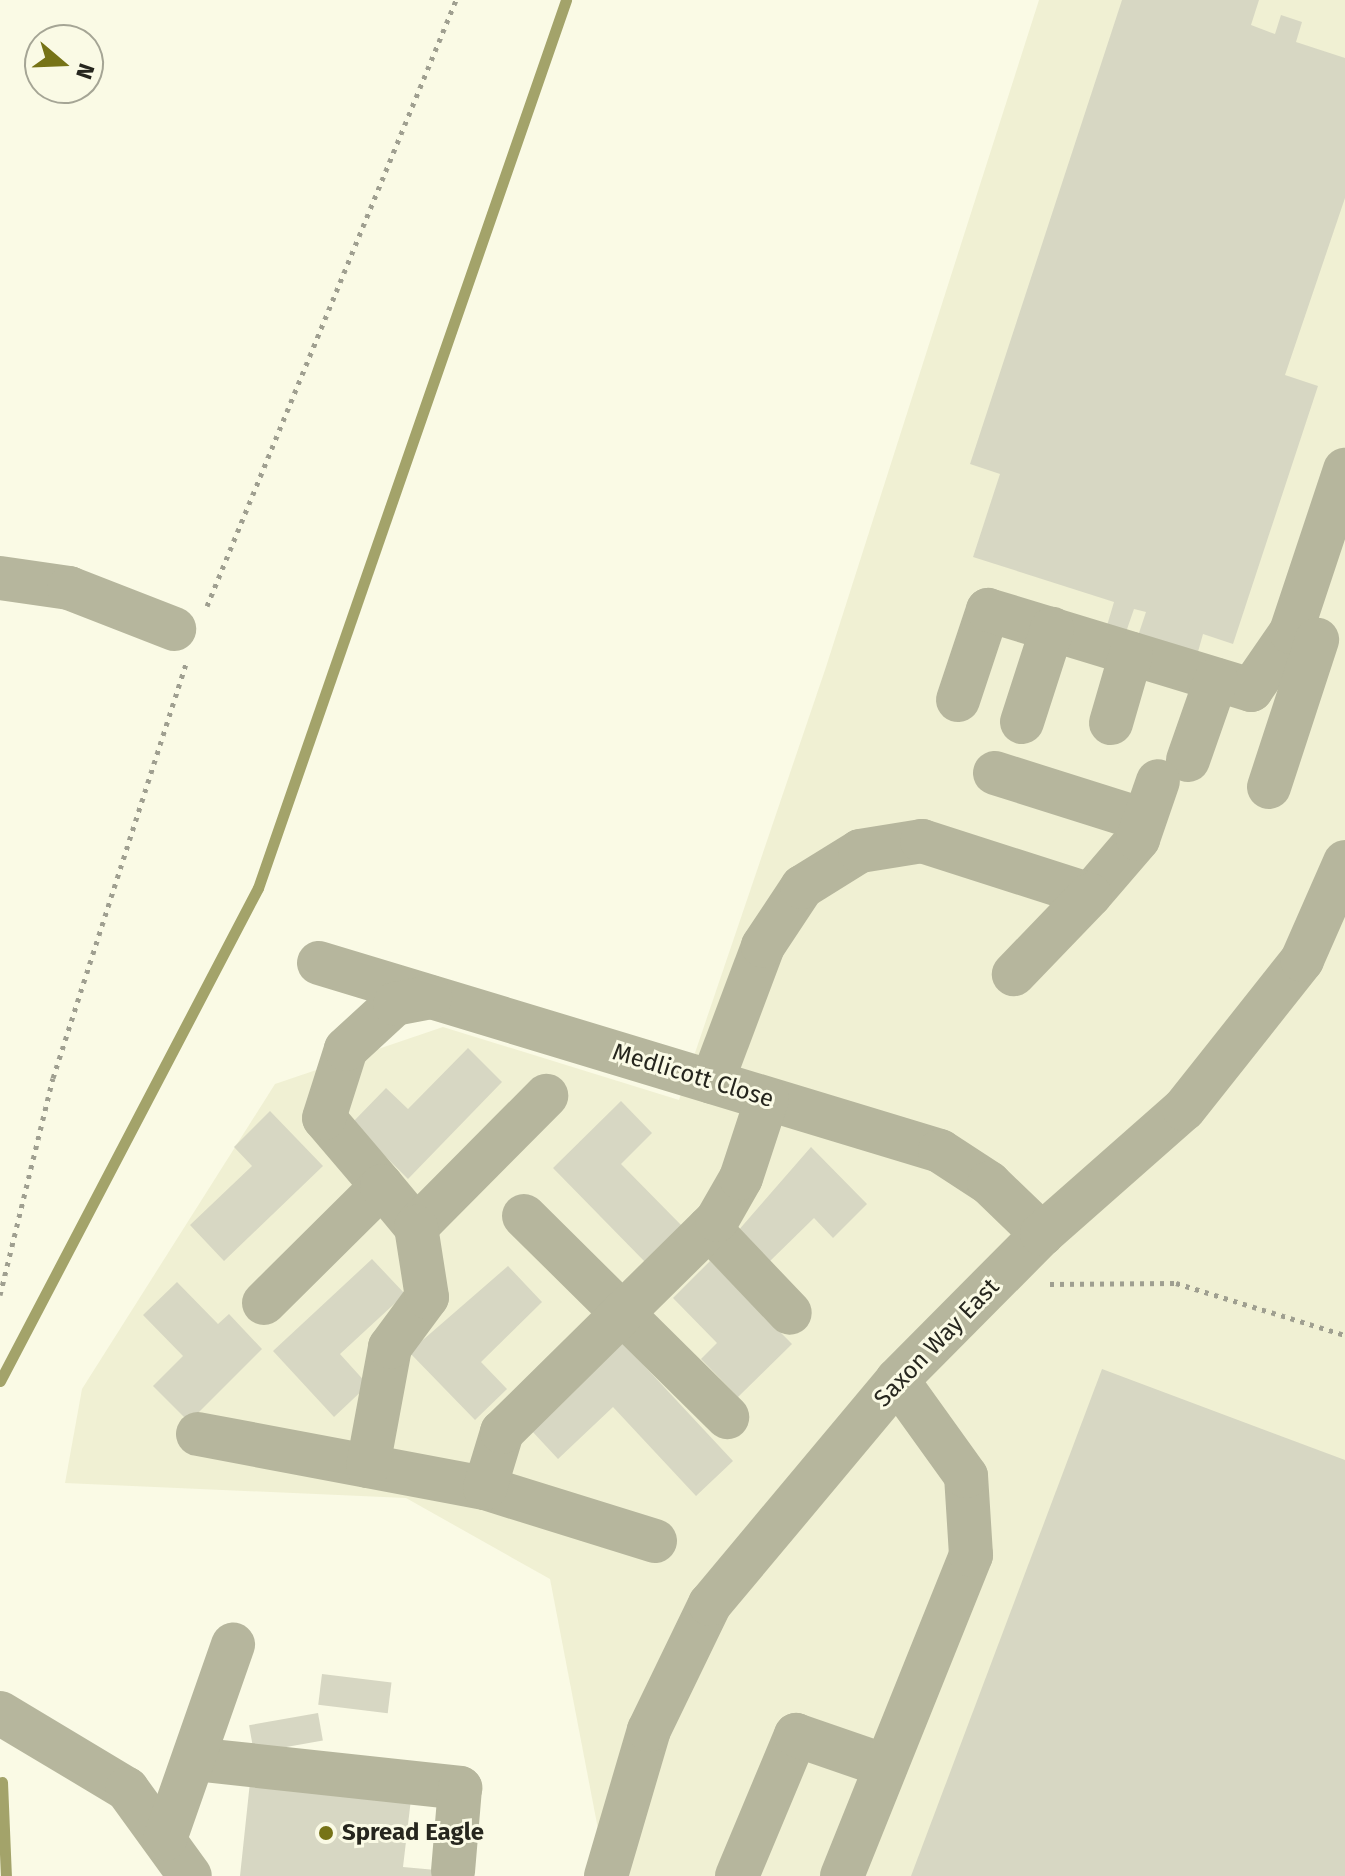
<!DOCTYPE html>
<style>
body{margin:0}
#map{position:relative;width:1345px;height:1876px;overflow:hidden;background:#fafae5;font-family:"Fira Sans",sans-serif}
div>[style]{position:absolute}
.built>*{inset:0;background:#f0f0d3}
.stream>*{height:11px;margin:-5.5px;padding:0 5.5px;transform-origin:5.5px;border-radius:5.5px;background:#a3a36a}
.building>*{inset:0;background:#d7d7c3;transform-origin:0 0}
.path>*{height:5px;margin-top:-2.5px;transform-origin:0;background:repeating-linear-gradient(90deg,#9f9f90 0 4px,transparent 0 10px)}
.minor>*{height:44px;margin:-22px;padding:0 22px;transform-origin:22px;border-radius:22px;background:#b6b69d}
.dots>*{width:22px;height:22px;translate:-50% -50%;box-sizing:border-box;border:4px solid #fafae5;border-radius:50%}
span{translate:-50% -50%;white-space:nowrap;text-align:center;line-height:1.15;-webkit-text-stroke:6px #fafae5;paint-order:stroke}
.street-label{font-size:24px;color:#26261e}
.poi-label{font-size:24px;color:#26261e;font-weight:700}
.left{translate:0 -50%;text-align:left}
.north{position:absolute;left:24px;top:24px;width:80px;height:80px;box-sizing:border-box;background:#fafae5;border:2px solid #a5a595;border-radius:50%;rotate:109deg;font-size:22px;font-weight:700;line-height:32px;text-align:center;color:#26261e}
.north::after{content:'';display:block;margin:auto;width:28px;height:36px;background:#767317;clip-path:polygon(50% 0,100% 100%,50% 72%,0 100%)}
</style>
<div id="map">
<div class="built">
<div style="clip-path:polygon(1039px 0,1345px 0,1345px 1876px,607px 1876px,550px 1579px,406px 1498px,65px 1483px,82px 1389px,275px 1084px,443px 1027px,679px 1100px,826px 667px)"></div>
</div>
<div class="stream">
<div style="left:0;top:1381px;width:556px;rotate:-62.38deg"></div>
<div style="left:258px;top:888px;width:940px;rotate:-70.87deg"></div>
<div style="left:2px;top:1782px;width:94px;rotate:87.6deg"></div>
</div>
<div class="building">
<div style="clip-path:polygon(1122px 0,1259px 0,1251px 25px,1275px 34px,1281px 15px,1302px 22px,1296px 42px,1345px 58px,1345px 198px,1285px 375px,1318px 386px,1233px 644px,1203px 634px,1196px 659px,1137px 639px,1146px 612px,1134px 609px,1125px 635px,1106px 629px,1114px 602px,973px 557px,1000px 474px,970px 464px)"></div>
<div style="clip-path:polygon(468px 1048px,502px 1082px,408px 1179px,352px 1123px,386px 1088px,408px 1109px)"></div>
<div style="clip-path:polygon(621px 1101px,652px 1133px,621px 1164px,682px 1226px,646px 1263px,553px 1168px)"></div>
<div style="clip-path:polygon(270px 1111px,323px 1166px,224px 1261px,190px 1225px,252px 1166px,234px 1147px)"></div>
<div style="clip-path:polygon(811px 1147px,867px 1204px,833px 1238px,814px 1218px,767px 1264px,737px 1232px)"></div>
<div style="clip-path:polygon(372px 1259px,405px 1294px,340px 1354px,368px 1385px,334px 1417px,273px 1351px)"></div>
<div style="clip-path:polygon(710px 1261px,792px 1344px,738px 1397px,701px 1359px,717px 1343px,673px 1298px)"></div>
<div style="clip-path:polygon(508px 1266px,542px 1302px,481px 1362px,507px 1389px,475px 1420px,409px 1352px)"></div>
<div style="clip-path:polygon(177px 1282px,218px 1324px,229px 1314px,262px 1349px,189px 1422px,153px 1386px,183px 1356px,143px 1315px)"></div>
<div style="clip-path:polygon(623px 1343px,733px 1461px,696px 1496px,613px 1407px,558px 1459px,531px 1430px)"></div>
<div style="clip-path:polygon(1102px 1369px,1345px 1460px,1345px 1876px,911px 1876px)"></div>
<div style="left:322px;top:1674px;width:70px;height:31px;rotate:7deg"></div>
<div style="left:318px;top:1713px;width:28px;height:70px;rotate:80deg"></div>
<div style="clip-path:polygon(250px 1782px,411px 1799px,403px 1867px,436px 1870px,436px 1876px,240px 1876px)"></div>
</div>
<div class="path">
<div style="left:207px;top:606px;width:655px;rotate:-67.66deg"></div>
<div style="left:1050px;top:1284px;width:126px;rotate:-0.5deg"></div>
<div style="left:1176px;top:1283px;width:177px;rotate:17.1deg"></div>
<div style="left:0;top:1295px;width:223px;rotate:-76.3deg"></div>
<div style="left:53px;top:1078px;width:435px;rotate:-72.2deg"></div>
</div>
<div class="minor">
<div style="left:0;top:578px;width:70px;rotate:8.2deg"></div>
<div style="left:69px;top:588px;width:113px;rotate:21.3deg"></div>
<div style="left:958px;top:700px;width:95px;rotate:-71.6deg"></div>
<div style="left:988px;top:610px;width:275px;rotate:16.9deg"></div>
<div style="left:1251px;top:690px;width:70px;rotate:-55.4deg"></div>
<div style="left:1291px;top:632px;width:171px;rotate:-71.6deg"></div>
<div style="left:1022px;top:722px;width:98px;rotate:-72.1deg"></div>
<div style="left:1111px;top:723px;width:72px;rotate:-73.8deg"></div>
<div style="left:1188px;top:760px;width:85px;rotate:-70.7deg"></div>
<div style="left:995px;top:773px;width:156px;rotate:17.5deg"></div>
<div style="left:1269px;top:787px;width:155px;rotate:-71.9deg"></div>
<div style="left:1090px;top:895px;width:74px;rotate:-49.4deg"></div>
<div style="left:1138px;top:839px;width:61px;rotate:-71deg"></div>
<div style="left:319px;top:963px;width:649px;rotate:16.84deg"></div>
<div style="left:940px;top:1151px;width:59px;rotate:33.1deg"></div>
<div style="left:989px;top:1183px;width:74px;rotate:43.9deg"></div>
<div style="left:712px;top:1082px;width:145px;rotate:-69.4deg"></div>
<div style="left:763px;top:946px;width:71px;rotate:-56.5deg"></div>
<div style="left:802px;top:887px;width:68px;rotate:-31.8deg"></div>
<div style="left:860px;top:851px;width:63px;rotate:-9.2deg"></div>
<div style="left:922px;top:841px;width:176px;rotate:17.8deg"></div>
<div style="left:1090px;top:895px;width:110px;rotate:133.9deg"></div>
<div style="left:382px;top:1186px;width:89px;rotate:-130.5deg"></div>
<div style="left:324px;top:1118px;width:72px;rotate:-72.3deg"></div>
<div style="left:346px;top:1049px;width:67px;rotate:-42.6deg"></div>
<div style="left:395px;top:1004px;width:36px;rotate:-11deg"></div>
<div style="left:524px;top:1216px;width:286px;rotate:44.7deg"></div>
<div style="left:709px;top:1228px;width:117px;rotate:46.4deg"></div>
<div style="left:264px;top:1303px;width:166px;rotate:-44.8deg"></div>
<div style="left:382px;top:1186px;width:53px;rotate:50.3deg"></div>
<div style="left:416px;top:1227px;width:185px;rotate:-45.2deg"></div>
<div style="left:198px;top:1434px;width:292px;rotate:10.7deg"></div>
<div style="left:368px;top:1466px;width:121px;rotate:-79.5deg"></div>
<div style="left:390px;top:1347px;width:62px;rotate:-53.5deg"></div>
<div style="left:427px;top:1297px;width:71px;rotate:-98.9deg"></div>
<div style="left:655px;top:1541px;width:178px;rotate:-162.7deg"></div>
<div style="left:485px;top:1488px;width:59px;rotate:-73.1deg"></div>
<div style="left:502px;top:1432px;width:302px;rotate:-44.6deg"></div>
<div style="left:717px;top:1220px;width:48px;rotate:-60.3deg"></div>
<div style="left:741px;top:1178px;width:83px;rotate:-71.8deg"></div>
<div style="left:0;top:1713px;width:148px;rotate:30.9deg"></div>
<div style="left:127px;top:1789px;width:107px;rotate:54.1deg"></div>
<div style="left:194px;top:1759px;width:268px;rotate:6.2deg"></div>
<div style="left:460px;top:1788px;width:83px;rotate:94.8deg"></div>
<div style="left:165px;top:1839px;width:206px;rotate:-70.7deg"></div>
<div style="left:606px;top:1876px;width:152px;rotate:-73.6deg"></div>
<div style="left:649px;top:1730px;width:140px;rotate:-64.2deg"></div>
<div style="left:710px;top:1604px;width:292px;rotate:-50.1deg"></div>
<div style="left:897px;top:1380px;width:206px;rotate:-45.2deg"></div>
<div style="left:1042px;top:1234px;width:189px;rotate:-41.4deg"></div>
<div style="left:1184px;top:1109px;width:190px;rotate:-51.6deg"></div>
<div style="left:1302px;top:960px;width:107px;rotate:-66.3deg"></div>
<div style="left:737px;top:1876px;width:153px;rotate:-67.3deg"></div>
<div style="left:796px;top:1735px;width:95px;rotate:19deg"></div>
<div style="left:842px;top:1876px;width:346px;rotate:-68.1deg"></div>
<div style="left:971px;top:1555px;width:79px;rotate:-93.6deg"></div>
<div style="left:966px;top:1476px;width:118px;rotate:-125.7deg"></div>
</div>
<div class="dots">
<div style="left:326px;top:1833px;background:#767317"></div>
</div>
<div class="street-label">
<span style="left:693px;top:1076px;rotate:17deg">Medlicott Close</span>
<span style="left:937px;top:1343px;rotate:-46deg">Saxon Way East</span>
</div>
<div class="poi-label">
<span class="left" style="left:342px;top:1833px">Spread Eagle</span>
</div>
<div class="north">N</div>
</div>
